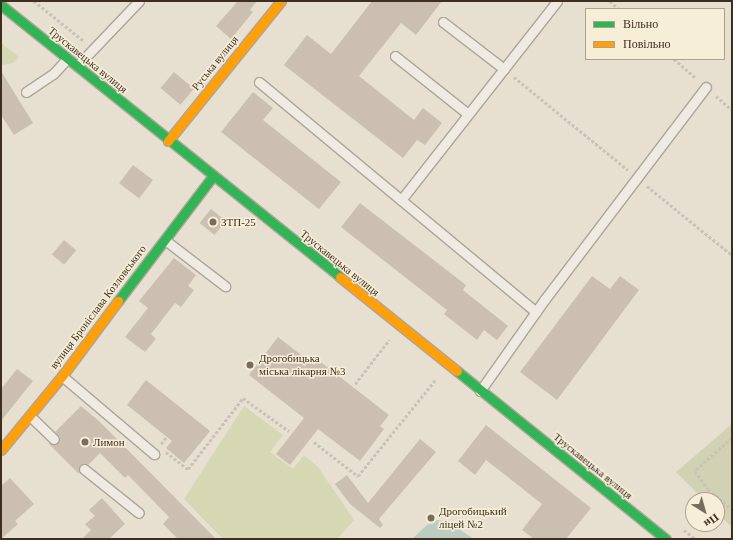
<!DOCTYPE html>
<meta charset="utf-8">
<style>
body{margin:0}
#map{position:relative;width:733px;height:540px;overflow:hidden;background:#e7e0d1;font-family:"Times New Roman",serif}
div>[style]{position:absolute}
.green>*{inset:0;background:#d6d7b3}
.cemetery>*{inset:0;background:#d1d1b3}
.water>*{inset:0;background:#bcccc2}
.building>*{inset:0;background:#cbbfb2;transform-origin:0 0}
.path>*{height:2.5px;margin-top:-1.25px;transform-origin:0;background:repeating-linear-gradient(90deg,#c8c2b9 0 3px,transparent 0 5px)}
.roads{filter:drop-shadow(1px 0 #ada599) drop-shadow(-1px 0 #ada599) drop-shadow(0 1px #ada599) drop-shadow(0 -1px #ada599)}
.lane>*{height:9px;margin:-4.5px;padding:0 4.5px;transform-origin:4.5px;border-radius:4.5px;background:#efebe3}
.fast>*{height:9px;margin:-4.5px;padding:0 4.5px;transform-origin:4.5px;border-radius:4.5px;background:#30b455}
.slow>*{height:9px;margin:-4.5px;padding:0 4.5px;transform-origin:4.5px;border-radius:4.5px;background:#ff9f0a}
.dots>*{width:11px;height:11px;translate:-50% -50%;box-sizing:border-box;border:2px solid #f7eed8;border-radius:50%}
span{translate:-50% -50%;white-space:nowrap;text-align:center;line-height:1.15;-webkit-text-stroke:3px #f7eed8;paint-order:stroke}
.street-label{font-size:11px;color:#3d2e20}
.poi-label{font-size:11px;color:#3d2e20}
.left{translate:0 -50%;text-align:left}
.frame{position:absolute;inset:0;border:2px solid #3d2e20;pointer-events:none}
.legend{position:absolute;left:585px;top:8px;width:140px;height:52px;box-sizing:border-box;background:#f7eed8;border:1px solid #ada18e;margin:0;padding:5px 7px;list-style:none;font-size:12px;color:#3d2e20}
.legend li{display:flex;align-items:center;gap:8px;height:20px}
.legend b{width:20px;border:1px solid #ada18e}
.north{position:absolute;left:685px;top:492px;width:40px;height:40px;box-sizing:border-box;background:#f7eed8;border:1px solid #ada18e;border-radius:50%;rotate:143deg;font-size:11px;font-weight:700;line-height:16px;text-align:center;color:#3d2e20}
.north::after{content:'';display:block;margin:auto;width:14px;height:18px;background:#786c5e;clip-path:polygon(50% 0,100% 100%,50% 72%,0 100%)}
</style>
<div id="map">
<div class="green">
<div style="clip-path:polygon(1px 43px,19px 57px,13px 63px,1px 65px)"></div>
<div style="clip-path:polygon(244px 406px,283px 435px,270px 452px,293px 469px,304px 455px,318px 467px,354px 520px,337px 539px,223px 539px,184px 499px)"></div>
</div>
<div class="cemetery">
<div style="clip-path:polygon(732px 424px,732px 527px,717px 513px,717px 500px,704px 500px,676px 472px)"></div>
</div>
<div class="water">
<div style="clip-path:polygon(437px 520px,448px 522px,474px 539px,412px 539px,427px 525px)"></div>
</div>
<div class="building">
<div style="clip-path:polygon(238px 1px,257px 1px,250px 10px,253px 12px,231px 39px,216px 26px)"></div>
<div style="clip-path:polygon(372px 1px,442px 1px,416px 35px,401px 23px,359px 76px,414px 120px,423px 108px,442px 123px,425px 145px,417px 140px,403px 158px,284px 65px,307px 35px,331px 54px)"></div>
<div style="clip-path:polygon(1px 71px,33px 123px,14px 135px,1px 115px)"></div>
<div style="left:174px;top:72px;width:26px;height:21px;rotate:40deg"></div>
<div style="clip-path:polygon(253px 92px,273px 108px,263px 120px,341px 182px,319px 209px,221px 132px)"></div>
<div style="left:133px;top:165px;width:25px;height:23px;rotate:37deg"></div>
<div style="clip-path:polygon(360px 203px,466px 285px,463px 290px,508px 326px,497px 340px,484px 330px,477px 340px,444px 314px,447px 310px,341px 227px)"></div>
<div style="left:211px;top:209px;width:19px;height:18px;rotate:39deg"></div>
<div style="left:64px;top:240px;width:16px;height:19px;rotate:40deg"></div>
<div style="clip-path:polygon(174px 258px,196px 275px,188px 286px,194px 290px,181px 307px,175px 303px,151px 334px,156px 339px,145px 352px,125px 337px,148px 308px,139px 301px)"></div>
<div style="clip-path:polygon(592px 276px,610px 289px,620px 276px,639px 290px,557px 400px,520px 372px)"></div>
<div style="clip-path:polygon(278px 337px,314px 365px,318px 360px,389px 415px,380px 426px,384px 429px,360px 461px,318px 429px,290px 465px,276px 454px,304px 418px,249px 375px)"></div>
<div style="clip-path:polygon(17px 369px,33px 381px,1px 421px,1px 389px)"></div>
<div style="clip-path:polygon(146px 380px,210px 431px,184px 463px,166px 448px,172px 441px,127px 405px)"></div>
<div style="clip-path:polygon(81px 406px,99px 421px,216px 539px,178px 539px,163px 524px,169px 517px,128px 475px,125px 478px,100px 453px,88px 465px,80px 465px,79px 474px,49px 444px,59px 443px,60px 437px,55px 432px)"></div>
<div style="clip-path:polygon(486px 425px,591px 508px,566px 539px,534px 539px,522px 530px,542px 504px,486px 460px,475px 475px,458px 461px)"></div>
<div style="clip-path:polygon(420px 439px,436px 452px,379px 519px,383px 525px,380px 528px,350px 504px,335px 484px,347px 475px,368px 503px)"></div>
<div style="clip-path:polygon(10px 478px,34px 504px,15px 521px,18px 524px,1px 539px,1px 486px)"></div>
<div style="clip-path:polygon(102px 498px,125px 524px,109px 539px,82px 539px,91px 530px,85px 524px,95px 516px,89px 510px)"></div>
</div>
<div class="path">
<div style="left:34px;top:1px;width:64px;rotate:38.7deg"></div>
<div style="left:610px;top:1px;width:12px;rotate:42deg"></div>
<div style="left:674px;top:59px;width:29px;rotate:41deg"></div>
<div style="left:514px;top:77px;width:147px;rotate:39.2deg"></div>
<div style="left:716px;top:96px;width:21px;rotate:41deg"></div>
<div style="left:647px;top:186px;width:109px;rotate:39.1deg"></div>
<div style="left:355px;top:384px;width:56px;rotate:-52.3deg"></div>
<div style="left:732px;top:438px;width:50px;rotate:138.3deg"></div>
<div style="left:695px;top:471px;width:22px;rotate:54deg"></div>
<div style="left:708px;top:489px;width:31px;rotate:40deg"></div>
<div style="left:314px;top:442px;width:56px;rotate:37.7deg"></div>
<div style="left:358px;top:476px;width:124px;rotate:-51.2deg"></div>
<div style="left:161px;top:444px;width:10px;rotate:-53deg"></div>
<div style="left:166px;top:452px;width:28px;rotate:38deg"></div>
<div style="left:188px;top:469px;width:90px;rotate:-52.2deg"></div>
<div style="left:243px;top:398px;width:57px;rotate:35.7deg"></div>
<div style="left:684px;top:530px;width:14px;rotate:39deg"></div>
</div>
<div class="roads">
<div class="lane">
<div style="left:443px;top:22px;width:77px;rotate:37.6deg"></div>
<div style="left:395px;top:56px;width:93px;rotate:38.5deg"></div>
<div style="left:77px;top:66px;width:90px;rotate:-46.4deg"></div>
<div style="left:259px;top:82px;width:360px;rotate:39.7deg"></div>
<div style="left:26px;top:92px;width:32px;rotate:-34deg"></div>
<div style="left:53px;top:74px;width:21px;rotate:-47deg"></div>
<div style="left:401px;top:200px;width:253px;rotate:-51.9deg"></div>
<div style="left:165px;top:240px;width:76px;rotate:37.5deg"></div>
<div style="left:62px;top:376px;width:121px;rotate:40.3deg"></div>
<div style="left:480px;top:391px;width:113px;rotate:-54.8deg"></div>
<div style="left:545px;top:299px;width:266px;rotate:-52.8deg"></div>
<div style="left:30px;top:416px;width:33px;rotate:44deg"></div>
<div style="left:84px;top:469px;width:70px;rotate:38.7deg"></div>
</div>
<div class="fast">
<div style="left:1px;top:5px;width:435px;rotate:38.7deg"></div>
<div style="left:118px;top:301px;width:156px;rotate:-52.8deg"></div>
<div style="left:457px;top:371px;width:268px;rotate:38.8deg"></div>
</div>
<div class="slow">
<div style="left:168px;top:141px;width:180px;rotate:-51.1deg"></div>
<div style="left:340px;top:277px;width:150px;rotate:38.8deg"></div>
<div style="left:1px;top:450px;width:96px;rotate:-50.5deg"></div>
<div style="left:62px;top:376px;width:94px;rotate:-53.3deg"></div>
</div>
</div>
<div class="dots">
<div style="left:213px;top:222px;background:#786c5e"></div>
<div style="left:250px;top:365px;background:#786c5e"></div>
<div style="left:85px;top:442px;background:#786c5e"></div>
<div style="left:431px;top:518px;background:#786c5e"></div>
</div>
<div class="street-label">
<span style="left:88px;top:60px;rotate:39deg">Трускавецька вулиця</span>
<span style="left:215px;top:63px;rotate:-51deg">Руська вулиця</span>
<span style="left:340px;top:263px;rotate:39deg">Трускавецька вулиця</span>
<span style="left:98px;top:307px;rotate:-53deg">вулиця Броніслава Козловського</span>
<span style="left:593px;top:466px;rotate:39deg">Трускавецька вулиця</span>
</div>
<div class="poi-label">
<span class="left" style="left:221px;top:222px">ЗТП-25</span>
<span class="left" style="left:259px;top:365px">Дрогобицька<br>міська лікарня №3</span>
<span class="left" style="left:93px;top:442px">Лимон</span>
<span class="left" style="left:439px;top:518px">Дрогобицький<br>ліцей №2</span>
</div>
<div class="frame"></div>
<ul class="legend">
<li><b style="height:5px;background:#30b455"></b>Вільно</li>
<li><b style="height:5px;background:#ff9f0a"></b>Повільно</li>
</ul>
<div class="north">Пн</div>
</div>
